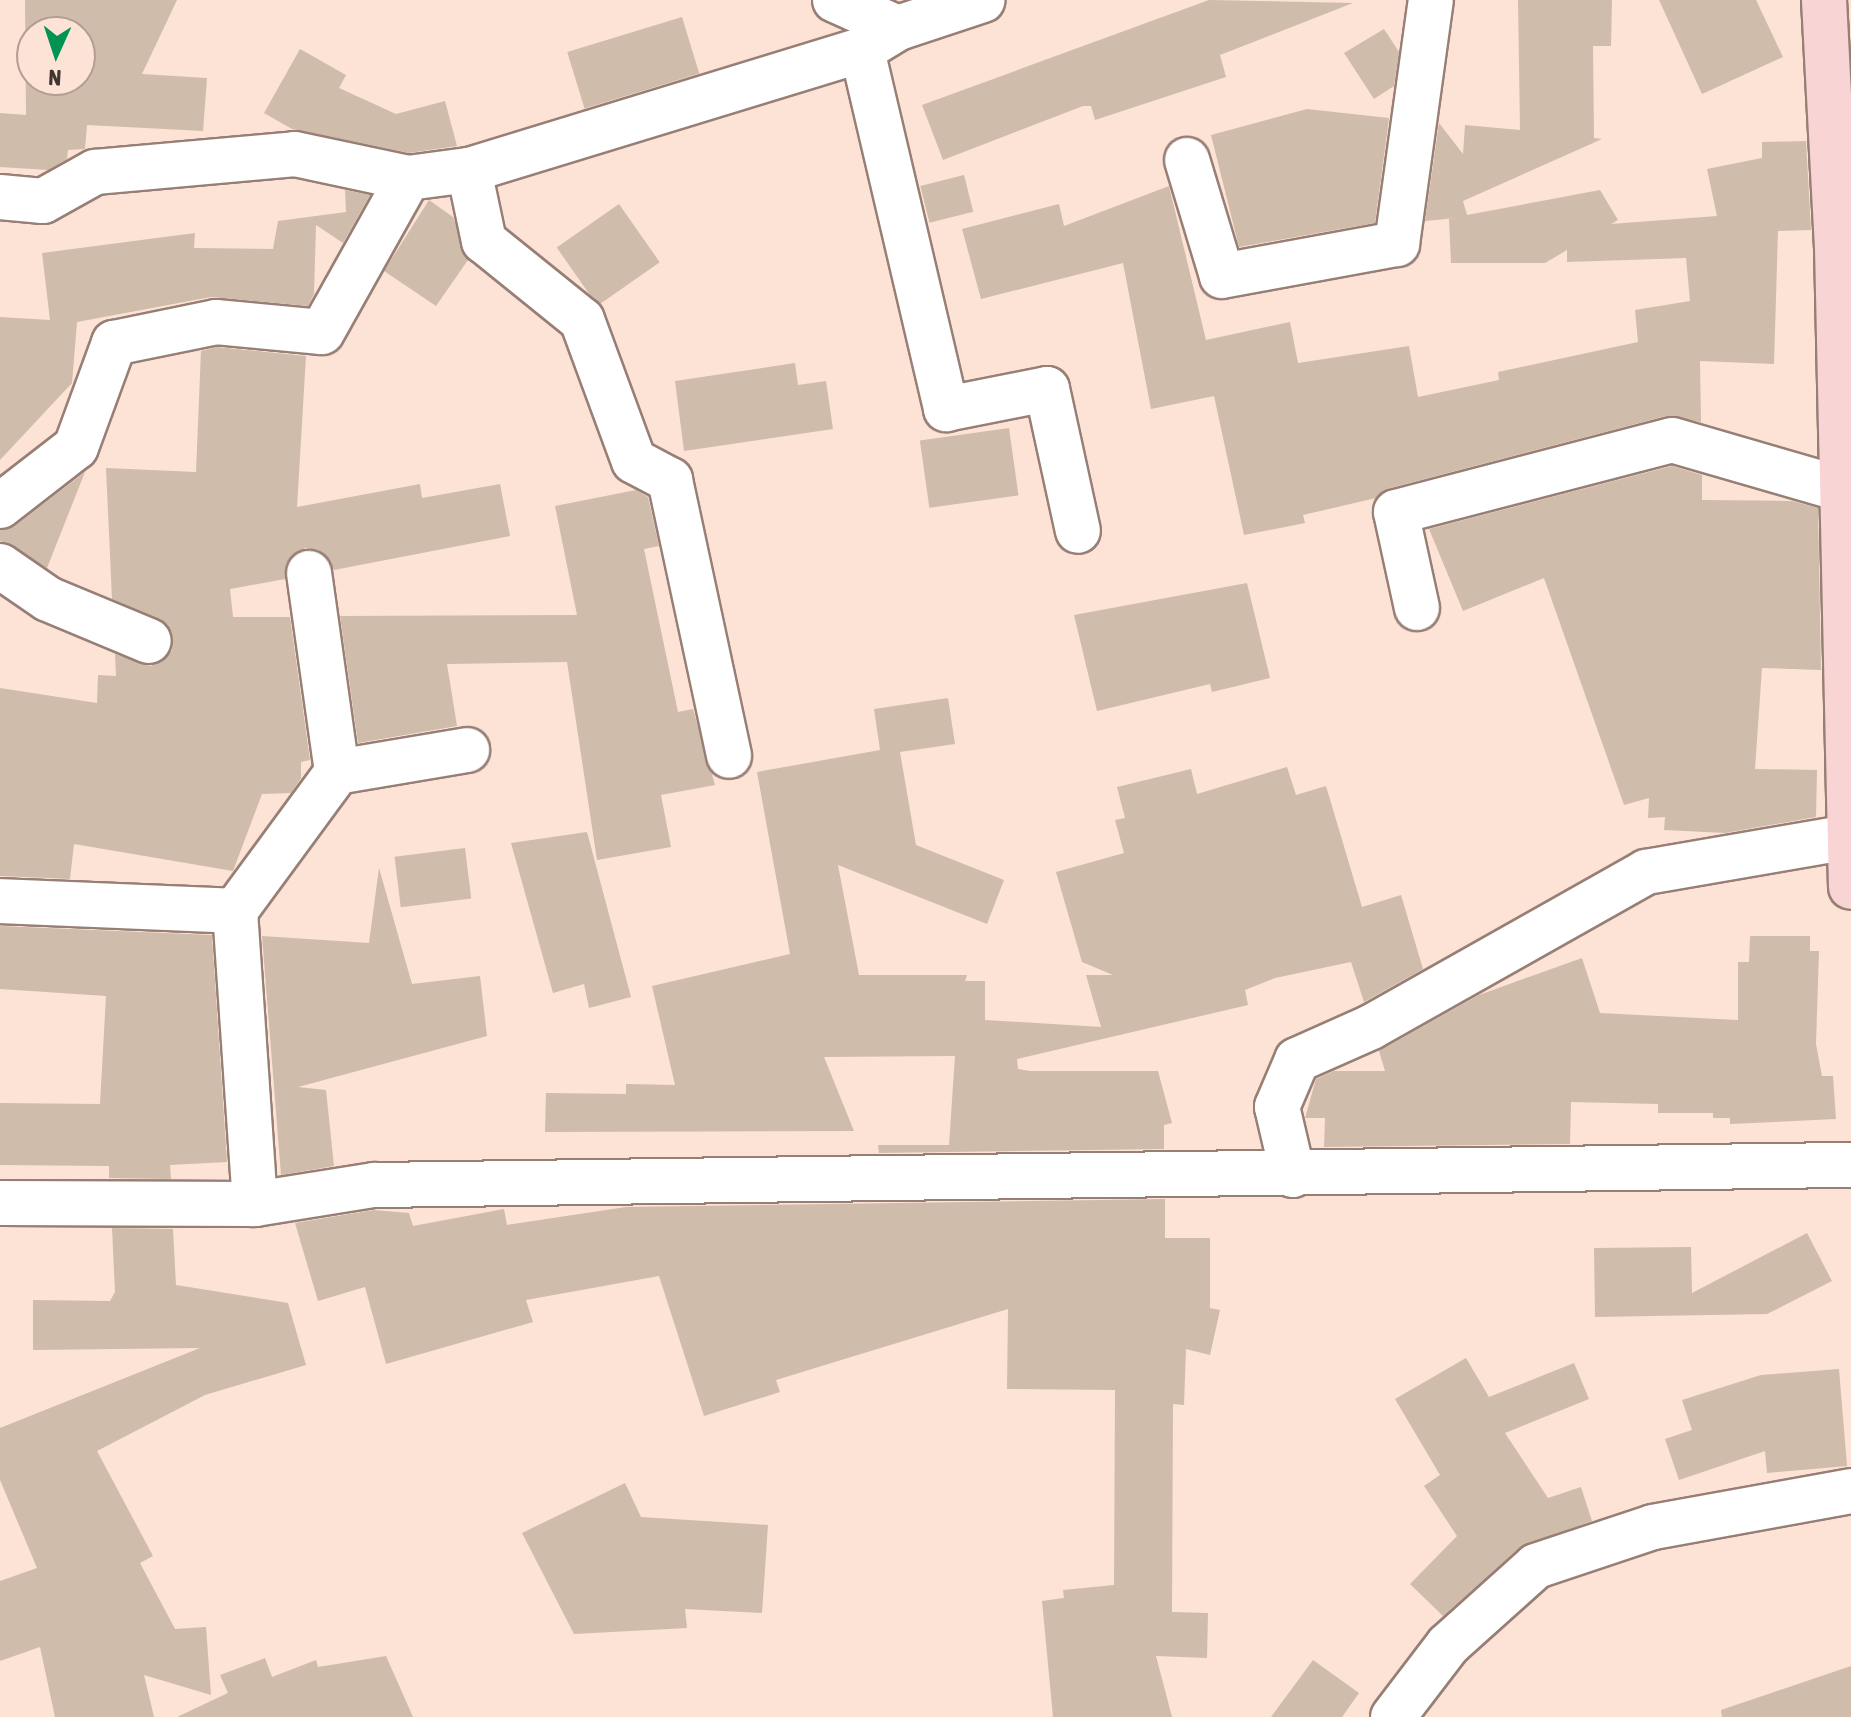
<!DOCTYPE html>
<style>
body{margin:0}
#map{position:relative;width:1851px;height:1717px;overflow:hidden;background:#fde2d6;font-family:"Asap Condensed",sans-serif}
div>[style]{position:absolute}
.building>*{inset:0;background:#d0bcaa;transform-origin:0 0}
.roads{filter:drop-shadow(2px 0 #977f75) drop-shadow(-2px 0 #977f75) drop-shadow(0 2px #977f75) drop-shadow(0 -2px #977f75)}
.street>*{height:44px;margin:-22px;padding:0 22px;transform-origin:22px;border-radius:22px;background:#fff}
.secondary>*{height:44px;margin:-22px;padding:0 22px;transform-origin:22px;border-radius:22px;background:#f9d4d4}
span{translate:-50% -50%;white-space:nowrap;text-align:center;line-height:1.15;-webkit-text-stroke:6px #fde2d6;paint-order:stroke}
.north{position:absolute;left:16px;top:16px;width:80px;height:80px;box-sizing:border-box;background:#fde2d6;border:2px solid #b19d94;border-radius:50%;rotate:183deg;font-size:22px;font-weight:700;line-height:32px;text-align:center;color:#403531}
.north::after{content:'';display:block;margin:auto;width:28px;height:36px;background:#009353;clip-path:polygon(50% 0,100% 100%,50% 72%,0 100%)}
</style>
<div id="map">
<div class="building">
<div style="clip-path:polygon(evenodd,25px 0,177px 0,142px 74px,207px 78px,203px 131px,87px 125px,85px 149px,68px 150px,67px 159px,48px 170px,0 167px,0 113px,26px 115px,25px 0,32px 32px,80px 32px,80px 80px,32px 80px,32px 32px)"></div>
<div style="clip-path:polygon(1209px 0,1353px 3px,1220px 55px,1226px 77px,1095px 120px,1091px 106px,1083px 106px,943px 160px,922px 105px)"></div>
<div style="clip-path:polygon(1518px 0,1612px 0,1611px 46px,1593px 46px,1594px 138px,1602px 139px,1463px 201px,1467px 215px,1600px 190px,1618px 220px,1611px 224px,1717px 216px,1707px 169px,1762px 158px,1762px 142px,1806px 141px,1811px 230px,1778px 231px,1774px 364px,1700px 361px,1701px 422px,1666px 416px,1390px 488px,1376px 498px,1303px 515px,1305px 523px,1244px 535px,1214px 396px,1151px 409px,1123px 263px,981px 299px,962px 229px,1059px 204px,1064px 226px,1169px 186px,1206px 340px,1290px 322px,1298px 363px,1409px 346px,1418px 397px,1499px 380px,1498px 372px,1638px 342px,1635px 310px,1690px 301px,1686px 258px,1567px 262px,1567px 250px,1545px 263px,1451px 263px,1449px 219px,1456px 218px,1425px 221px,1439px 123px,1463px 154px,1465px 125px,1520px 130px)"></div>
<div style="clip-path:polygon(1659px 0,1756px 0,1783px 57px,1702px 94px)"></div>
<div style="left:682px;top:17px;width:59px;height:120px;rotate:73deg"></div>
<div style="clip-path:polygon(1384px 29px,1399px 52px,1394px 86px,1374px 99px,1344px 53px)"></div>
<div style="clip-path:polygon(300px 49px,346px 75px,339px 88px,396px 114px,445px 101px,457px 146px,409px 153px,292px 129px,264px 113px)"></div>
<div style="clip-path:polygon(1307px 109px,1389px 118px,1375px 223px,1239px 247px,1211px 135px)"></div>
<div style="left:964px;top:175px;width:38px;height:45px;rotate:76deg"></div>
<div style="clip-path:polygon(345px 190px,370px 195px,343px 243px,316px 225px,314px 294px,308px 306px,211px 297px,77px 322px,72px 383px,0 460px,0 317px,50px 320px,42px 253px,195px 233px,194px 248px,273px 249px,278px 221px,346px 212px)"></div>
<div style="clip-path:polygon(429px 200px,453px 217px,468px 260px,436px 306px,384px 271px)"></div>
<div style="left:619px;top:204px;width:71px;height:76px;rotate:55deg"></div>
<div style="clip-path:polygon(217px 347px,306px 356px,297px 507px,420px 484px,422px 498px,500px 484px,510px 536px,334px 570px,319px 550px,305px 548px,286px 563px,285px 579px,230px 589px,233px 617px,290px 617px,310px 760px,301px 762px,301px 778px,291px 793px,262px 794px,233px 871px,74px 844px,70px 879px,0 876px,0 688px,97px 703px,98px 675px,116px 676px,115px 654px,151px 666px,172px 651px,168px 625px,112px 599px,106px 468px,196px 472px,201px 351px)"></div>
<div style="clip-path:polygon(795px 363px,798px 385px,826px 381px,833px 429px,684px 451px,675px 381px)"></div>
<div style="left:1009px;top:428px;width:68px;height:90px;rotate:82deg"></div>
<div style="clip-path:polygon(1672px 466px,1702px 475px,1702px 500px,1792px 501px,1818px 508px,1821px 670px,1762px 668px,1755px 769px,1817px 770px,1816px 817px,1725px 833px,1664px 830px,1665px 817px,1648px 818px,1649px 798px,1624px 805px,1544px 578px,1463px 611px,1429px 529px)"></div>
<div style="clip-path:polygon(85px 472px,47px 568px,0 541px,0 530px,15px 526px)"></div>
<div style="clip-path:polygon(636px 490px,648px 497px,659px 546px,644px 549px,678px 712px,693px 709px,715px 785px,661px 795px,671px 847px,597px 860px,567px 662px,447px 664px,457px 726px,358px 743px,340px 616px,577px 615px,555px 506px)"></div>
<div style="clip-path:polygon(1247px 583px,1270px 678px,1212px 692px,1210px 684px,1097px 711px,1074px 615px)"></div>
<div style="clip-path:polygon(948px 698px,955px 744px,900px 752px,916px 845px,1004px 880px,987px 924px,838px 865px,859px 975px,967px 975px,965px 981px,985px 981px,985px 1020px,1101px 1027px,1086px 975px,1113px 975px,1082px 962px,1056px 872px,1124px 853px,1115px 820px,1125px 818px,1117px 787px,1191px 769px,1197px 794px,1287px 767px,1296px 795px,1326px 786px,1362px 907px,1401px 895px,1423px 969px,1364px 1002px,1351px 962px,1275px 978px,1245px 990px,1248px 1005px,1017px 1059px,1018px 1069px,1030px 1071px,1158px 1071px,1172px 1123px,1164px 1125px,1164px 1149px,879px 1153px,878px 1145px,949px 1145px,955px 1056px,824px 1057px,854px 1131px,545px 1132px,546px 1093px,626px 1094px,626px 1084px,675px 1085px,652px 986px,790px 954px,757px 772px,880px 750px,874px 709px)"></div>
<div style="clip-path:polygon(587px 832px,631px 997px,589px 1008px,584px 984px,553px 993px,511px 843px)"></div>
<div style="left:465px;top:848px;width:51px;height:71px;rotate:83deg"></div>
<div style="clip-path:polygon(379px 868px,412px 984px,480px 976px,487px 1036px,298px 1087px,326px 1090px,334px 1166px,281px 1175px,262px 936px,369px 943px)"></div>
<div style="clip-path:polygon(0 926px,212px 935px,227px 1162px,170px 1165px,171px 1179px,109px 1178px,109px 1166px,0 1165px,0 1103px,100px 1104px,106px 996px,0 989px)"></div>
<div style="clip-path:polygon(1750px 936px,1810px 936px,1810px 951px,1819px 951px,1816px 1044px,1822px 1076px,1833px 1076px,1836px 1119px,1730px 1124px,1730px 1118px,1713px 1118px,1713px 1113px,1658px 1113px,1658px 1104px,1571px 1102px,1570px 1144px,1324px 1147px,1325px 1118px,1305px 1118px,1316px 1079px,1334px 1071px,1385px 1071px,1379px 1051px,1479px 995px,1582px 958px,1600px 1013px,1738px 1020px,1738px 962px,1749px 962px)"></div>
<div style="clip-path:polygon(1165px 1199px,1165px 1238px,1210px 1238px,1210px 1308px,1220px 1310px,1210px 1355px,1186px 1349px,1184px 1405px,1173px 1404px,1172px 1612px,1208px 1613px,1207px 1658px,1156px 1656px,1172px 1717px,1053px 1717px,1042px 1601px,1064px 1598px,1063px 1590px,1114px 1585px,1115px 1390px,1007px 1389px,1008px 1309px,776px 1380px,780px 1392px,704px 1416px,659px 1276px,526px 1300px,533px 1322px,386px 1364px,365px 1287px,318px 1301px,295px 1223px,374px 1210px,409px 1213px,413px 1226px,504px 1209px,507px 1225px,626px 1207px)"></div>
<div style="clip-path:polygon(112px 1228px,173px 1229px,176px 1285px,288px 1303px,306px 1365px,205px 1395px,97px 1451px,153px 1556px,140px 1563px,175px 1629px,206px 1627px,211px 1695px,144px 1675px,154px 1717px,55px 1717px,40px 1647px,0 1661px,0 1581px,37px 1568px,0 1480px,0 1428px,200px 1348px,33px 1350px,33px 1300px,110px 1301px,115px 1292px)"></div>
<div style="clip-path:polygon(1807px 1233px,1832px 1281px,1767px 1314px,1595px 1317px,1594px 1248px,1691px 1247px,1692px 1293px)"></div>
<div style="clip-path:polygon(1466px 1358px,1489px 1397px,1574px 1363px,1589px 1399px,1505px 1433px,1548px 1498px,1581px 1487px,1592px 1521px,1520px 1547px,1443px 1616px,1410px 1584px,1457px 1536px,1424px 1486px,1440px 1475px,1395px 1399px)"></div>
<div style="clip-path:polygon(1839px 1369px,1847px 1466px,1767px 1473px,1765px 1451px,1679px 1480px,1665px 1439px,1692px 1430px,1682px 1400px,1761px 1375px)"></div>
<div style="clip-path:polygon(625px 1483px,641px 1517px,768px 1525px,762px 1613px,685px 1609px,687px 1628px,574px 1634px,522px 1533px)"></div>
<div style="clip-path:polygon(386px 1656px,413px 1717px,177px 1717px,228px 1693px,220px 1675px,265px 1658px,272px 1677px,316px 1660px,318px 1667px)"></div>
<div style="clip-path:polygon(1313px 1660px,1359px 1693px,1342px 1717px,1271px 1717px)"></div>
<div style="clip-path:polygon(1851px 1666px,1851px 1717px,1722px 1717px,1721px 1710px)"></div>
</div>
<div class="roads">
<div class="street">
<div style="left:835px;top:0;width:69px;rotate:24deg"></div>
<div style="left:898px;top:28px;width:89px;rotate:-18.2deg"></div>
<div style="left:862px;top:50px;width:369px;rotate:76.8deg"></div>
<div style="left:946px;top:409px;width:103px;rotate:-11.2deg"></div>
<div style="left:1047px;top:389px;width:145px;rotate:77.7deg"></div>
<div style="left:1187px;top:160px;width:121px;rotate:73.2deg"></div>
<div style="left:1222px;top:276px;width:178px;rotate:-10.4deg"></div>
<div style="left:1397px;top:244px;width:246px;rotate:-82.1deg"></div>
<div style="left:469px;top:170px;width:73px;rotate:78.1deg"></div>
<div style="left:484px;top:241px;width:126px;rotate:38.9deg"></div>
<div style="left:582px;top:320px;width:150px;rotate:69.8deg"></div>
<div style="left:634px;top:461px;width:41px;rotate:27.8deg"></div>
<div style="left:670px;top:480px;width:282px;rotate:77.9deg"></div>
<div style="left:0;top:197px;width:43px;rotate:5.3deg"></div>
<div style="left:43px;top:201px;width:60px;rotate:-29.1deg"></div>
<div style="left:95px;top:172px;width:201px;rotate:-5.1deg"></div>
<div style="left:295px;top:154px;width:116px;rotate:12deg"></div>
<div style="left:408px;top:178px;width:62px;rotate:-7.5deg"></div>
<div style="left:469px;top:170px;width:411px;rotate:-17deg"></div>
<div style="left:862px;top:50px;width:42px;rotate:-31.4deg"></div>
<div style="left:0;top:506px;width:96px;rotate:-37.8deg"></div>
<div style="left:76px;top:447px;width:111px;rotate:-69.9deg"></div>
<div style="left:114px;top:343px;width:104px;rotate:-11.6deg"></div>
<div style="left:216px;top:322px;width:106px;rotate:5.4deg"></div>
<div style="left:322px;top:332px;width:176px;rotate:-60.8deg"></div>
<div style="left:0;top:566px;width:58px;rotate:34.5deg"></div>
<div style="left:48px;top:599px;width:109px;rotate:22.6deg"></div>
<div style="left:1417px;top:608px;width:98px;rotate:-102.3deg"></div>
<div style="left:1396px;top:512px;width:285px;rotate:-14.6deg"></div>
<div style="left:1672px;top:440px;width:179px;rotate:16.2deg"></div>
<div style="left:337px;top:772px;width:132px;rotate:-9.6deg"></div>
<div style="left:0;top:901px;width:235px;rotate:2.4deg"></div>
<div style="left:1293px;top:1175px;width:70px;rotate:-103.2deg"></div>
<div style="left:1277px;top:1107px;width:51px;rotate:-66.9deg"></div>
<div style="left:1297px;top:1060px;width:81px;rotate:-24deg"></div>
<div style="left:1371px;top:1027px;width:316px;rotate:-29.4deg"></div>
<div style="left:1646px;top:872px;width:206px;rotate:-9.8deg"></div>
<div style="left:0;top:1203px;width:255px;rotate:0.2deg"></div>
<div style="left:255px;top:1204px;width:121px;rotate:-9.1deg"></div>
<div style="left:374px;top:1185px;width:1477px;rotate:-0.78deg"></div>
<div style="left:255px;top:1204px;width:294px;rotate:-93.9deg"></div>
<div style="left:235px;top:911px;width:172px;rotate:-53.7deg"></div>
<div style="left:337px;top:772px;width:201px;rotate:-98deg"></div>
<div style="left:1393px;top:1717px;width:91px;rotate:-52.6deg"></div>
<div style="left:1448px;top:1645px;width:118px;rotate:-41.9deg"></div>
<div style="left:1536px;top:1566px;width:123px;rotate:-18.4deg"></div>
<div style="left:1653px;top:1527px;width:201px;rotate:-10.3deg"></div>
</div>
<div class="secondary">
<div style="left:1824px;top:0;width:247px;rotate:87deg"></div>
<div style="left:1837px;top:247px;width:640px;rotate:88.75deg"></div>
</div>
</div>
<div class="north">N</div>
</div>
